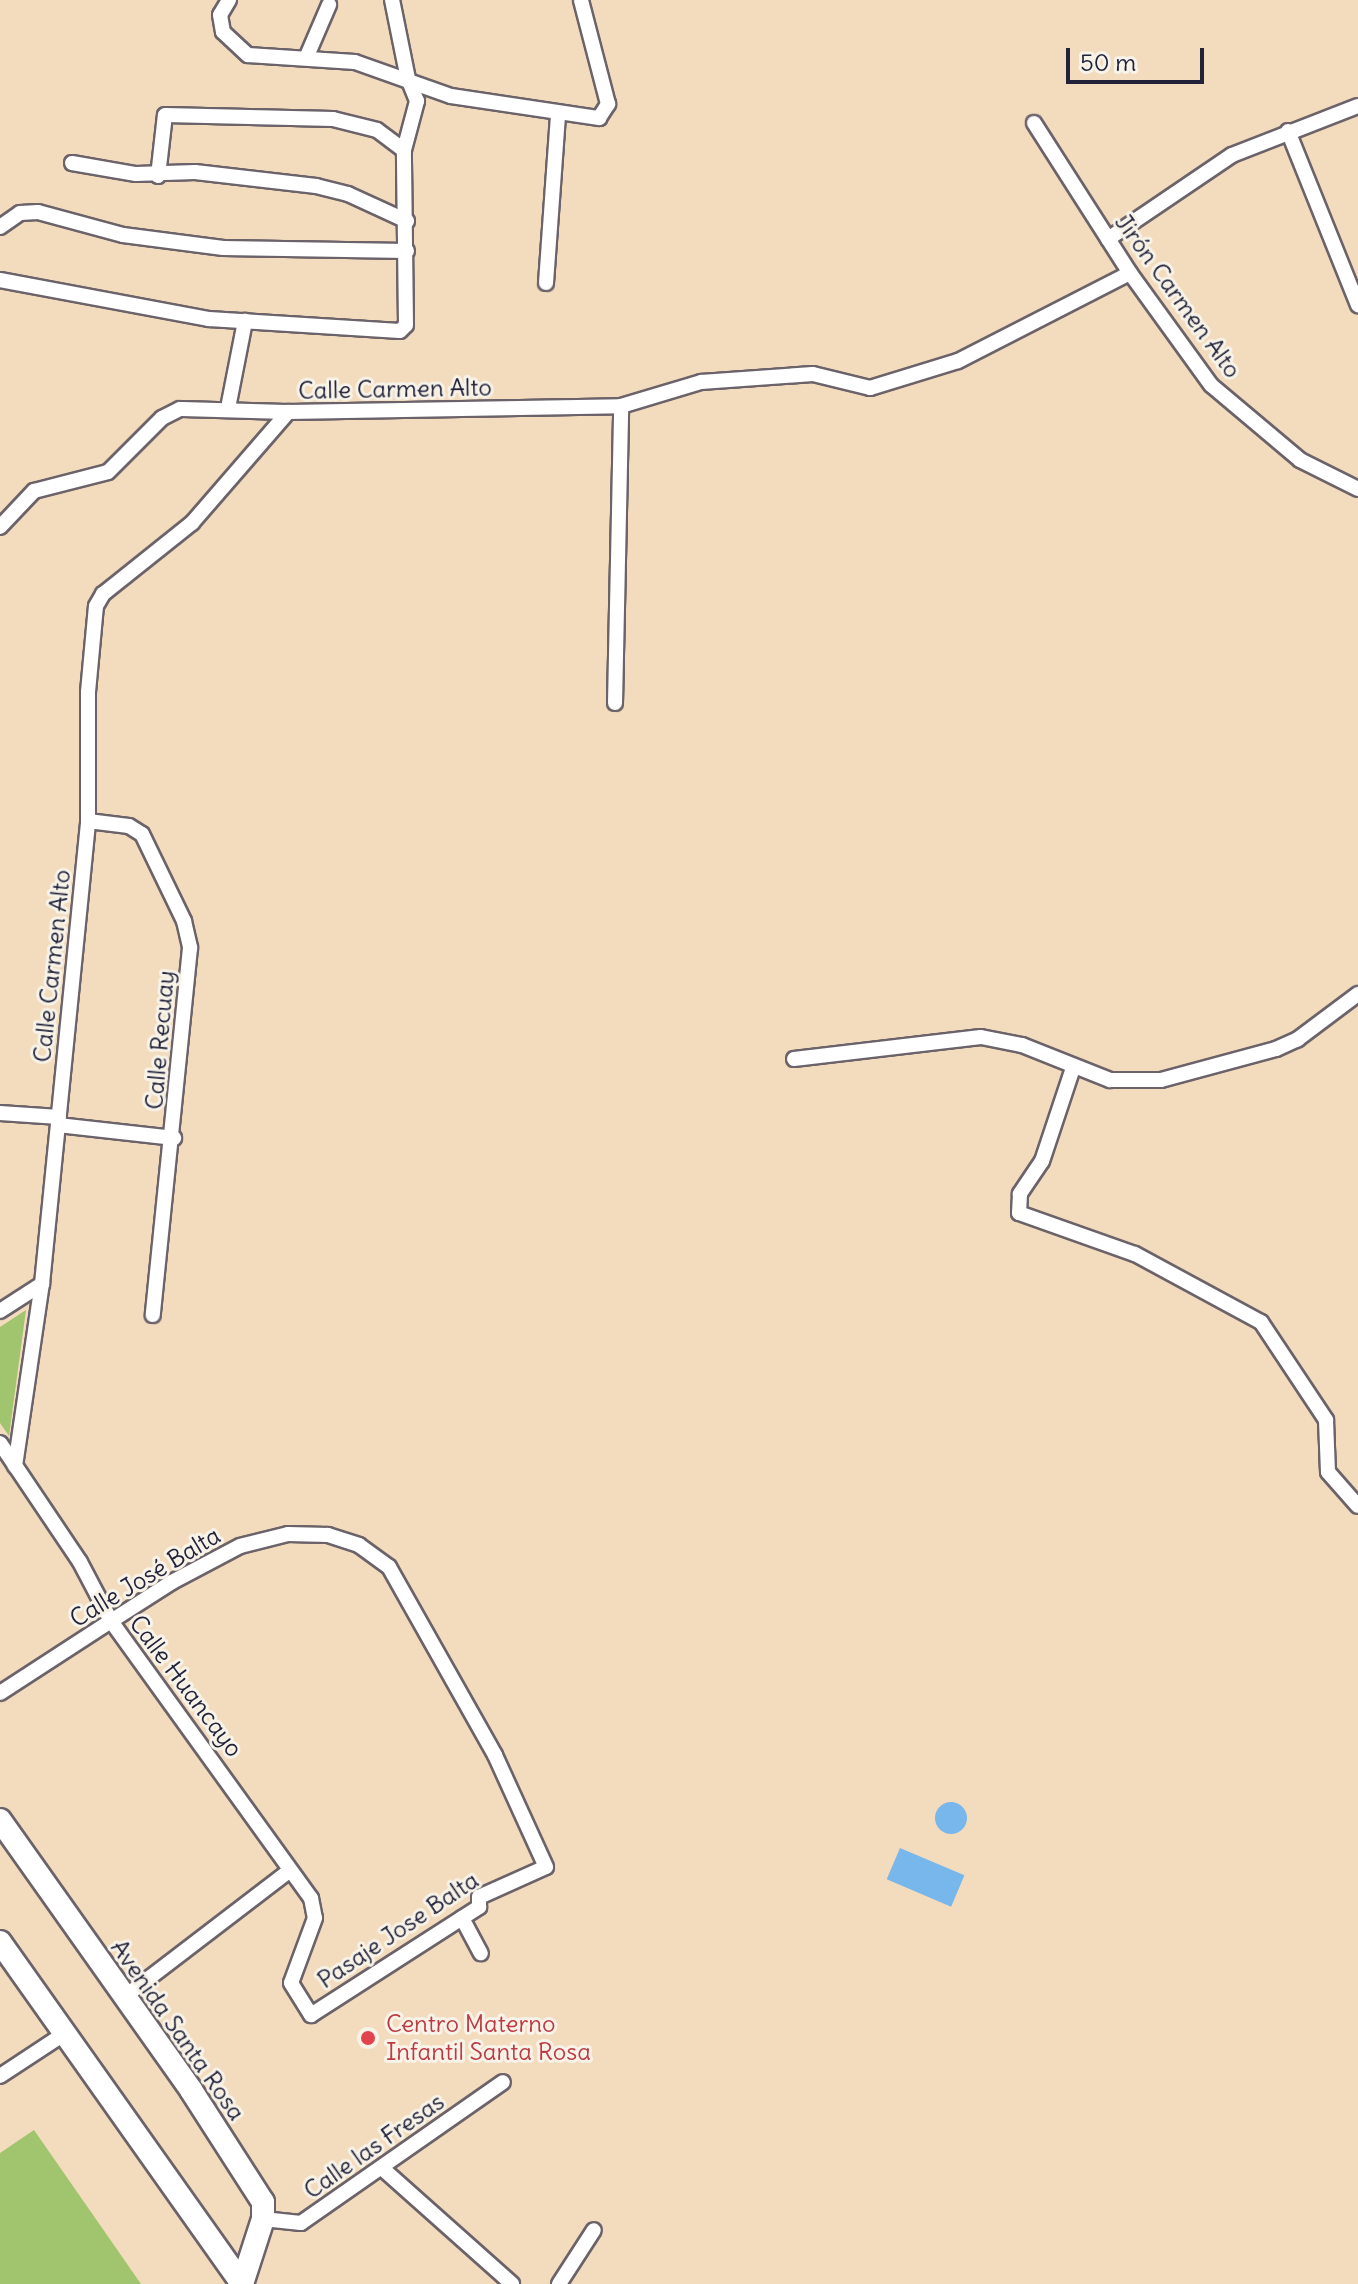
<!DOCTYPE html>
<meta charset="utf-8">
<style>
body{margin:0}
#map{position:relative;width:1358px;height:2284px;overflow:hidden;background:#f3dbbe;font-family:Delius,sans-serif}
div>[style]{position:absolute}
.green>*{inset:0;background:#a1c46e}
.water>*{inset:0;background:#78b7eb;transform-origin:0 0}
.round{border-radius:50%}
.roads{filter:drop-shadow(2px 0 #6b6369) drop-shadow(-2px 0 #6b6369) drop-shadow(0 2px #6b6369) drop-shadow(0 -2px #6b6369)}
.minor>*{height:14px;margin:-7px;padding:0 7px;transform-origin:7px;border-radius:7px;background:#fff}
.secondary>*{height:22px;margin:-11px;padding:0 11px;transform-origin:11px;border-radius:11px;background:#fff}
.dots>*{width:22px;height:22px;translate:-50% -50%;box-sizing:border-box;border:4px solid #f7f3e8;border-radius:50%}
span{translate:-50% -50%;white-space:nowrap;text-align:center;line-height:1.15;-webkit-text-stroke:6px #f7f3e8;paint-order:stroke}
.street-label{font-size:24px;color:#22223b}
.health-label{font-size:24px;color:#be3a42}
.left{translate:0 -50%;text-align:left}
.scale{position:absolute;left:1066px;top:48px;width:138px;height:36px;box-sizing:border-box;border:4px solid #22223b;border-top:0;padding-left:10px;font-size:24px;line-height:28px;white-space:nowrap;color:#22223b;-webkit-text-stroke:6px #f7f3e8;paint-order:stroke}
</style>
<div id="map">
<div class="green">
<div style="clip-path:polygon(26px 1310px,9px 1436px,0 1423px,0 1327px)"></div>
<div style="clip-path:polygon(34px 2130px,141px 2284px,0 2284px,0 2153px)"></div>
</div>
<div class="water">
<div class="round" style="left:935px;top:1802px;width:32px;height:32px"></div>
<div style="left:900px;top:1848px;width:70px;height:34px;rotate:23deg"></div>
</div>
<div class="roads">
<div class="minor">
<div style="left:229px;top:0;width:17px;rotate:121deg"></div>
<div style="left:220px;top:15px;width:17px;rotate:80deg"></div>
<div style="left:223px;top:32px;width:34px;rotate:43deg"></div>
<div style="left:248px;top:55px;width:107px;rotate:3.7deg"></div>
<div style="left:355px;top:62px;width:102px;rotate:19.5deg"></div>
<div style="left:451px;top:96px;width:150px;rotate:8.5deg"></div>
<div style="left:599px;top:118px;width:17px;rotate:-57deg"></div>
<div style="left:608px;top:104px;width:107px;rotate:-104.6deg"></div>
<div style="left:307px;top:56px;width:56px;rotate:-66.7deg"></div>
<div style="left:1034px;top:123px;width:178px;rotate:57.4deg"></div>
<div style="left:1130px;top:273px;width:138px;rotate:54.1deg"></div>
<div style="left:1211px;top:385px;width:116px;rotate:40.1deg"></div>
<div style="left:1300px;top:460px;width:65px;rotate:26.6deg"></div>
<div style="left:1288px;top:131px;width:188px;rotate:68.1deg"></div>
<div style="left:72px;top:163px;width:65px;rotate:9.8deg"></div>
<div style="left:136px;top:174px;width:59px;rotate:-1.9deg"></div>
<div style="left:195px;top:172px;width:122px;rotate:6.6deg"></div>
<div style="left:316px;top:186px;width:33px;rotate:14deg"></div>
<div style="left:348px;top:194px;width:65px;rotate:24.6deg"></div>
<div style="left:158px;top:176px;width:61px;rotate:-83.5deg"></div>
<div style="left:165px;top:115px;width:168px;rotate:1.4deg"></div>
<div style="left:333px;top:119px;width:45px;rotate:14deg"></div>
<div style="left:377px;top:130px;width:34px;rotate:37deg"></div>
<div style="left:0;top:227px;width:24px;rotate:-35deg"></div>
<div style="left:20px;top:213px;width:18px;rotate:-3deg"></div>
<div style="left:38px;top:212px;width:88px;rotate:15.1deg"></div>
<div style="left:123px;top:235px;width:101px;rotate:7.4deg"></div>
<div style="left:223px;top:248px;width:184px;rotate:0.9deg"></div>
<div style="left:1108px;top:239px;width:150px;rotate:-34.1deg"></div>
<div style="left:1232px;top:155px;width:135px;rotate:-21.3deg"></div>
<div style="left:0;top:280px;width:213px;rotate:10.6deg"></div>
<div style="left:209px;top:319px;width:191px;rotate:3.6deg"></div>
<div style="left:400px;top:331px;width:8px;rotate:-45deg"></div>
<div style="left:406px;top:325px;width:175px;rotate:-90.7deg"></div>
<div style="left:404px;top:150px;width:51px;rotate:-75.1deg"></div>
<div style="left:417px;top:101px;width:24px;rotate:-112deg"></div>
<div style="left:408px;top:79px;width:81px;rotate:-101.4deg"></div>
<div style="left:546px;top:283px;width:169px;rotate:-85.9deg"></div>
<div style="left:228px;top:408px;width:89px;rotate:-78.9deg"></div>
<div style="left:0;top:527px;width:50px;rotate:-46.6deg"></div>
<div style="left:34px;top:491px;width:76px;rotate:-14.4deg"></div>
<div style="left:108px;top:472px;width:76px;rotate:-45deg"></div>
<div style="left:162px;top:418px;width:20px;rotate:-27deg"></div>
<div style="left:180px;top:409px;width:108px;rotate:1.6deg"></div>
<div style="left:615px;top:703px;width:297px;rotate:-88.8deg"></div>
<div style="left:88px;top:821px;width:41px;rotate:7deg"></div>
<div style="left:129px;top:826px;width:15px;rotate:32deg"></div>
<div style="left:142px;top:834px;width:97px;rotate:64.2deg"></div>
<div style="left:184px;top:921px;width:28px;rotate:77deg"></div>
<div style="left:190px;top:948px;width:369px;rotate:95.8deg"></div>
<div style="left:794px;top:1059px;width:188px;rotate:-6.7deg"></div>
<div style="left:981px;top:1037px;width:42px;rotate:11deg"></div>
<div style="left:1022px;top:1045px;width:95px;rotate:21.7deg"></div>
<div style="left:1110px;top:1080px;width:51px"></div>
<div style="left:1161px;top:1080px;width:119px;rotate:-15.1deg"></div>
<div style="left:1276px;top:1049px;width:24px;rotate:-24deg"></div>
<div style="left:1298px;top:1039px;width:75px;rotate:-36.9deg"></div>
<div style="left:1073px;top:1068px;width:98px;rotate:108.4deg"></div>
<div style="left:1042px;top:1161px;width:40px;rotate:124deg"></div>
<div style="left:1020px;top:1194px;width:19px;rotate:93deg"></div>
<div style="left:1019px;top:1213px;width:123px;rotate:19.5deg"></div>
<div style="left:1135px;top:1254px;width:143px;rotate:28.4deg"></div>
<div style="left:1261px;top:1322px;width:118px;rotate:56.4deg"></div>
<div style="left:1326px;top:1420px;width:52px;rotate:87.8deg"></div>
<div style="left:1328px;top:1472px;width:45px;rotate:48.6deg"></div>
<div style="left:0;top:1113px;width:59px;rotate:3.9deg"></div>
<div style="left:58px;top:1125px;width:117px;rotate:6.4deg"></div>
<div style="left:0;top:1311px;width:50px;rotate:-32.7deg"></div>
<div style="left:0;top:1443px;width:143px;rotate:56.1deg"></div>
<div style="left:80px;top:1562px;width:67px;rotate:62.3deg"></div>
<div style="left:111px;top:1621px;width:342px;rotate:54.2deg"></div>
<div style="left:311px;top:1898px;width:20px;rotate:79deg"></div>
<div style="left:315px;top:1918px;width:69px;rotate:110.3deg"></div>
<div style="left:291px;top:1983px;width:38px;rotate:58deg"></div>
<div style="left:311px;top:2015px;width:200px;rotate:-32.7deg"></div>
<div style="left:479px;top:1907px;width:10px;rotate:-90deg"></div>
<div style="left:479px;top:1897px;width:73px;rotate:-24.1deg"></div>
<div style="left:546px;top:1867px;width:123px;rotate:-114.5deg"></div>
<div style="left:495px;top:1755px;width:216px;rotate:-119.4deg"></div>
<div style="left:389px;top:1567px;width:37px;rotate:-144deg"></div>
<div style="left:359px;top:1545px;width:33px;rotate:-162deg"></div>
<div style="left:328px;top:1535px;width:40px;rotate:-178.6deg"></div>
<div style="left:288px;top:1534px;width:49px;rotate:166deg"></div>
<div style="left:240px;top:1546px;width:77px;rotate:152.1deg"></div>
<div style="left:172px;top:1582px;width:72px;rotate:147.4deg"></div>
<div style="left:111px;top:1621px;width:132px;rotate:147deg"></div>
<div style="left:15px;top:1466px;width:184px;rotate:-81.6deg"></div>
<div style="left:42px;top:1284px;width:465px;rotate:-84.3deg"></div>
<div style="left:88px;top:821px;width:129px;rotate:-90deg"></div>
<div style="left:88px;top:692px;width:86px;rotate:-84.7deg"></div>
<div style="left:96px;top:606px;width:14px;rotate:-60deg"></div>
<div style="left:103px;top:594px;width:114px;rotate:-38.6deg"></div>
<div style="left:192px;top:523px;width:147px;rotate:-49.1deg"></div>
<div style="left:288px;top:412px;width:333px;rotate:-1deg"></div>
<div style="left:621px;top:406px;width:84px;rotate:-16.7deg"></div>
<div style="left:701px;top:382px;width:112px;rotate:-4.1deg"></div>
<div style="left:813px;top:374px;width:59px;rotate:13.8deg"></div>
<div style="left:870px;top:388px;width:92px;rotate:-17.1deg"></div>
<div style="left:958px;top:361px;width:193px;rotate:-27.1deg"></div>
<div style="left:462px;top:1918px;width:40px;rotate:62deg"></div>
<div style="left:123px;top:1998px;width:209px;rotate:-37.4deg"></div>
<div style="left:0;top:2076px;width:77px;rotate:-33.3deg"></div>
<div style="left:383px;top:2169px;width:173px;rotate:41.7deg"></div>
<div style="left:263px;top:2219px;width:38px;rotate:6deg"></div>
<div style="left:301px;top:2223px;width:246px;rotate:-34.9deg"></div>
<div style="left:559px;top:2284px;width:64px;rotate:-57.1deg"></div>
</div>
<div class="secondary">
<div style="left:0;top:1820px;width:331px;rotate:54.7deg"></div>
<div style="left:191px;top:2090px;width:133px;rotate:57.3deg"></div>
<div style="left:263px;top:2202px;width:17px;rotate:90deg"></div>
<div style="left:263px;top:2219px;width:68px;rotate:107.9deg"></div>
<div style="left:0;top:1942px;width:419px;rotate:54.7deg"></div>
</div>
</div>
<div class="dots">
<div style="left:368px;top:2038px;background:#e0444e"></div>
</div>
<div class="street-label">
<span style="left:1178px;top:296px;rotate:54deg">Jirón Carmen Alto</span>
<span style="left:395px;top:389px;rotate:-1deg">Calle Carmen Alto</span>
<span style="left:52px;top:966px;rotate:-84deg">Calle Carmen Alto</span>
<span style="left:160px;top:1040px;rotate:-85deg">Calle Recuay</span>
<span style="left:145px;top:1577px;rotate:-31deg">Calle José Balta</span>
<span style="left:186px;top:1686px;rotate:53deg">Calle Huancayo</span>
<span style="left:398px;top:1930px;rotate:-34deg">Pasaje Jose Balta</span>
<span style="left:178px;top:2030px;rotate:55deg">Avenida Santa Rosa</span>
<span style="left:374px;top:2146px;rotate:-35deg">Calle las Fresas</span>
</div>
<div class="health-label">
<span class="left" style="left:386px;top:2038px">Centro Materno<br>Infantil Santa Rosa</span>
</div>
<div class="scale">50 m</div>
</div>
